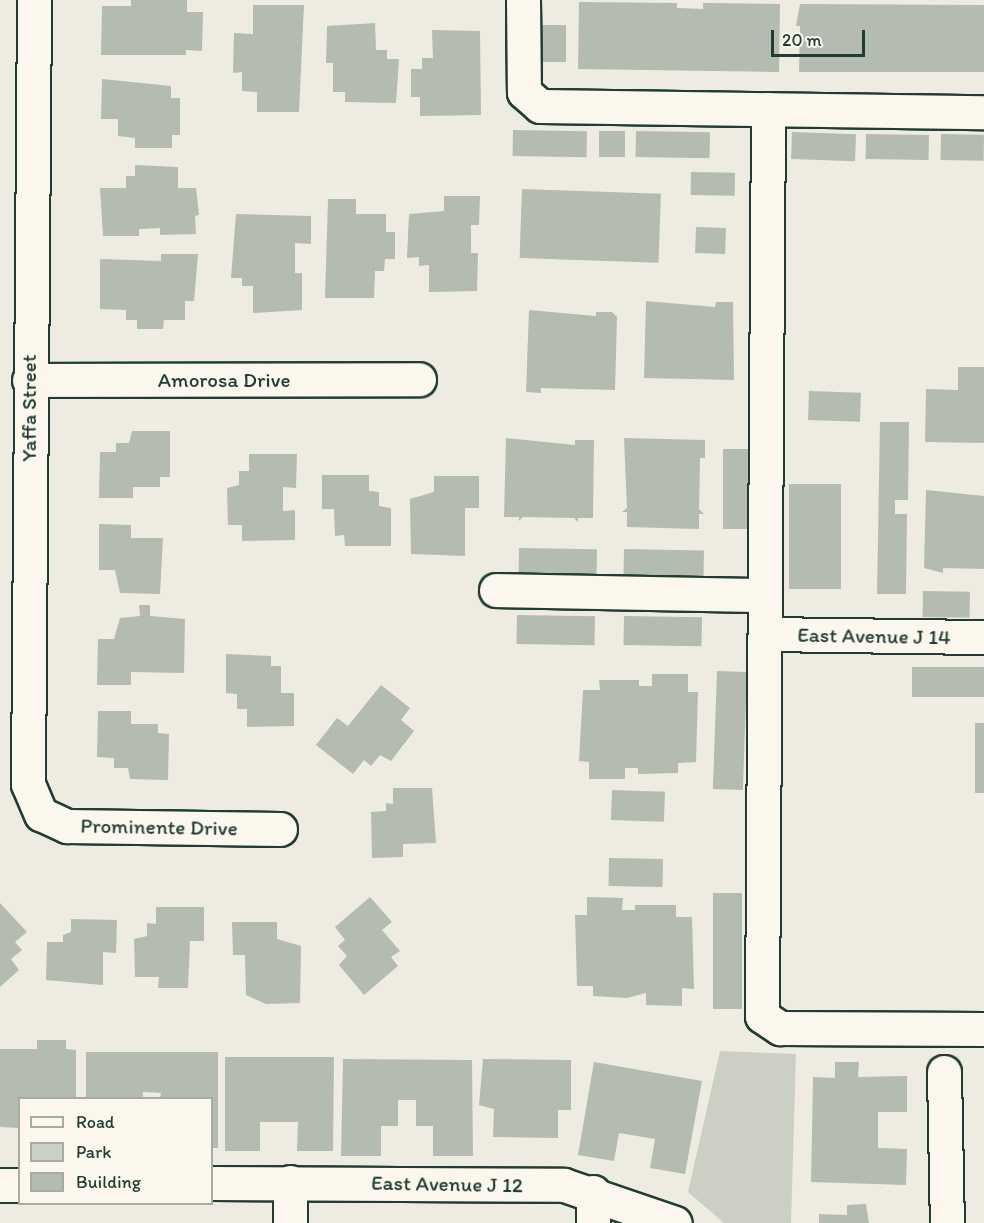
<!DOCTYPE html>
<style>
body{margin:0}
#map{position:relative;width:984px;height:1223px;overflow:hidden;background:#eeece1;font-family:Itim,sans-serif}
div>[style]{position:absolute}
.green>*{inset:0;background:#cbcfc4}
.building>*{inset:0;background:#b4bbb0;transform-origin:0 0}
.roads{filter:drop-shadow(2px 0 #1f3d34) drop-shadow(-2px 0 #1f3d34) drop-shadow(0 2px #1f3d34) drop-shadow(0 -2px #1f3d34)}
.minor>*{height:33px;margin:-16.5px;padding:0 16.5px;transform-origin:16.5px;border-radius:16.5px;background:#fbf7ec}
span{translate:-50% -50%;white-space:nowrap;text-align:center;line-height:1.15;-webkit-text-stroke:5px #fbf7ec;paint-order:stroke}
.street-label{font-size:21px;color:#1f3d34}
.legend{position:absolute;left:18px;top:1097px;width:195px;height:108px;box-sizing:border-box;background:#fbf7ec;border:2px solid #a3ada2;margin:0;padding:8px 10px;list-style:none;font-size:18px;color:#1f3d34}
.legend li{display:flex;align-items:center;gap:12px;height:30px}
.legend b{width:30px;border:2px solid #a3ada2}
.scale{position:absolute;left:771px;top:30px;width:94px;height:27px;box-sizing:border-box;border:3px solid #1f3d34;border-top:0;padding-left:8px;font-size:18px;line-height:21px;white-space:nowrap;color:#1f3d34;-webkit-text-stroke:4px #fbf7ec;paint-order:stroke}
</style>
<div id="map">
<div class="green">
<div style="clip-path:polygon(720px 1051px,796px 1054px,791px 1223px,724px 1223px,688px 1192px)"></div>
</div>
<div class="building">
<div style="clip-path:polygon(131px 0,187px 0,187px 12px,203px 12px,202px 51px,186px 50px,186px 55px,101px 55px,102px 6px,131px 6px)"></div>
<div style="clip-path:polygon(579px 2px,677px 3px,677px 8px,703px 9px,703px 3px,780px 4px,779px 72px,578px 69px)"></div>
<div style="clip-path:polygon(800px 4px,984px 5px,984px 72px,799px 72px,800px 26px,796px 26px)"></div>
<div style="clip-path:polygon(253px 5px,304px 5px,299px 112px,257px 112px,257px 92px,242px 91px,242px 72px,233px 73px,234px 33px,253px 34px)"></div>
<div style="clip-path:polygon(375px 23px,376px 50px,387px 50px,387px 59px,399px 59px,396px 103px,345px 102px,345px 92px,333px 92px,333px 63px,326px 63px,327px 26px)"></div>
<div style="left:540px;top:25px;width:26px;height:37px"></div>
<div style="clip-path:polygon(432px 30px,480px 31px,481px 115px,420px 116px,420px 97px,411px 97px,411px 69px,422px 69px,422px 58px,433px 58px)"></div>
<div style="clip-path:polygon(102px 79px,171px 86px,171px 98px,180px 98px,180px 135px,172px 135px,172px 148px,135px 148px,135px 138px,118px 136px,118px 119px,101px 119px)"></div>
<div style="left:513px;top:130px;width:74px;height:26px;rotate:1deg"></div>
<div style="left:599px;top:131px;width:26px;height:26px"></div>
<div style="left:636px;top:131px;width:74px;height:26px;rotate:1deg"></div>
<div style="left:792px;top:132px;width:64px;height:27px;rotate:2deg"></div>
<div style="left:866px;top:134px;width:63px;height:25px;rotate:1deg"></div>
<div style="left:941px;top:134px;width:43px;height:26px;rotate:1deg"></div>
<div style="clip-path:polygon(135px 165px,178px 167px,178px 188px,196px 188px,199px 215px,195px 216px,196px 234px,160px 235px,160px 228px,139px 229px,139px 236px,103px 236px,100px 188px,126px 188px,126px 176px,135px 176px)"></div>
<div style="left:691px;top:172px;width:44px;height:23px;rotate:1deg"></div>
<div style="left:522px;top:189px;width:139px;height:69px;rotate:2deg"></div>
<div style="clip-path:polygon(444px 196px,480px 196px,479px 225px,471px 225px,471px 253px,478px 253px,477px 291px,429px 292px,429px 265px,419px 266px,419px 257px,407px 258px,409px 214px,444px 211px)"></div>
<div style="clip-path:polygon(328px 199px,356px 199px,356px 214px,386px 214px,386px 232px,395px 232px,395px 259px,385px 259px,384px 271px,375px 271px,374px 298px,325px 298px)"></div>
<div style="clip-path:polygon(236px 214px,311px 216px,311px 244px,295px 243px,295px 273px,302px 273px,302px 310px,253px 313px,253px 286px,242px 286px,242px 278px,231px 278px)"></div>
<div style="left:696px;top:227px;width:30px;height:26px;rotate:2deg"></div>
<div style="clip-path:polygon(161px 254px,198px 254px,194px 301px,185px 301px,185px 320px,164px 320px,163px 329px,137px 329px,137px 320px,126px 320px,126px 310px,100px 309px,100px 259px,161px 261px)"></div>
<div style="clip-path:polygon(646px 301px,715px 307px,716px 302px,733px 302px,734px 380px,644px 378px)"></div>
<div style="clip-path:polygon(529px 310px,596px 316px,596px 312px,612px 312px,617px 317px,615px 390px,541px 388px,541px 393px,526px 392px)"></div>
<div style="clip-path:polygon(958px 367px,984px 367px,984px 443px,925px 442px,926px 389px,958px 390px)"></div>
<div style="left:809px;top:391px;width:52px;height:29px;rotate:2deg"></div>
<div style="clip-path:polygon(880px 422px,909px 422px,908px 500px,895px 500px,895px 514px,907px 514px,906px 594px,877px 594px)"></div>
<div style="clip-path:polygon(132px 431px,170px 431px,170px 477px,160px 477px,160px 487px,133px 487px,133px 498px,99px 498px,100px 452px,116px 452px,116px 443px,129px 443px)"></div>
<div style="clip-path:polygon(506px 438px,575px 445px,575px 440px,594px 440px,593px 518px,578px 518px,578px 522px,574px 518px,523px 517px,519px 521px,519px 517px,504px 517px)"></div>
<div style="clip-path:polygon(624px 438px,705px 440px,705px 458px,700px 458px,699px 509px,704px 514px,699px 514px,699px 529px,627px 527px,627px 512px,622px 512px,627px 508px)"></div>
<div style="left:723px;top:449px;width:29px;height:80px"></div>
<div style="clip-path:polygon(249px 454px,297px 454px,296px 488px,283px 487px,283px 511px,295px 510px,295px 540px,242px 541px,242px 525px,228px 525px,227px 488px,239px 485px,239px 471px,249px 471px)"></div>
<div style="clip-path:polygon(322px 475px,369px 475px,369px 491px,379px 492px,379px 506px,391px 508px,391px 546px,345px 546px,344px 535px,335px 536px,334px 509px,322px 509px)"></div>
<div style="clip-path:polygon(434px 476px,479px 476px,479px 508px,465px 508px,465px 556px,411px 554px,410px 499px,434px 492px)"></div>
<div style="left:789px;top:484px;width:52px;height:105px"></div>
<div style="clip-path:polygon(926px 490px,984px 496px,984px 569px,943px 568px,943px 573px,924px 568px)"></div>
<div style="clip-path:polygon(99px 524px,131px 525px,131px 538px,163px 538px,160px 594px,120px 593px,115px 570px,99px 570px)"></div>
<div style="left:519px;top:548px;width:78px;height:30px;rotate:1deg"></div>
<div style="left:624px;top:549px;width:80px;height:30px;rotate:1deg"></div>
<div style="left:923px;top:591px;width:47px;height:26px;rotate:1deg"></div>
<div style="clip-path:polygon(139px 605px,150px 605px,150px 616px,185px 619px,184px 673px,131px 672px,131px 685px,97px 685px,98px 639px,114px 639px,120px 618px,140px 616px)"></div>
<div style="left:517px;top:615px;width:78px;height:29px;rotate:1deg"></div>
<div style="left:624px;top:616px;width:78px;height:29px;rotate:1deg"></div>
<div style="clip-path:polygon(226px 654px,271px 656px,271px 666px,281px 666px,281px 693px,294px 693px,294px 726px,247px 727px,247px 709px,237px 709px,237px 694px,226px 693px)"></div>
<div style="left:912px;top:667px;width:72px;height:30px"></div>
<div style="left:717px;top:671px;width:30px;height:118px;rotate:2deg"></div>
<div style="clip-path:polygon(652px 674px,688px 674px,688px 692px,698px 692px,696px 762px,678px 763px,678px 773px,638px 774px,638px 768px,625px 768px,625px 779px,589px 779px,589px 762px,579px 761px,583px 690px,600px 690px,599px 680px,639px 680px,639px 686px,652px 686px)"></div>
<div style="clip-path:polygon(381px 685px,410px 708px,401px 720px,414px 731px,391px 761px,380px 755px,371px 766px,364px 760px,353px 774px,316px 745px,337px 718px,348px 726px)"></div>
<div style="clip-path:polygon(98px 711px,131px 711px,131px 724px,158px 724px,158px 733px,169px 734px,168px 780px,130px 779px,128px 768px,114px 768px,114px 758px,97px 757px)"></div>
<div style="left:975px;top:723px;width:9px;height:70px"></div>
<div style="clip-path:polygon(393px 788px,432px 788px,436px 843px,403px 844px,403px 857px,372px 858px,371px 812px,386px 811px,386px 803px,393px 804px)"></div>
<div style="left:612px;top:790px;width:53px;height:30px;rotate:2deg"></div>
<div style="left:609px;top:858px;width:54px;height:28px;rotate:1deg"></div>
<div style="left:713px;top:893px;width:29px;height:116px"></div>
<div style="clip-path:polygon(370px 897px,392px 922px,382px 930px,400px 951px,391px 957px,398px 966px,364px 995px,339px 965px,347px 956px,338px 946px,345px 940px,335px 927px)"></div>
<div style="clip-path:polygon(587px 897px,623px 898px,622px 910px,635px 910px,635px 905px,676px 905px,676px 917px,692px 917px,694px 989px,682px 988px,682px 1006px,646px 1005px,646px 993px,627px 998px,593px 996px,593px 986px,577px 986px,575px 915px,587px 915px)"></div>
<div style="clip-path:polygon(0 903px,27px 932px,15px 942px,22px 950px,11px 959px,19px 970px,0 987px)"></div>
<div style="clip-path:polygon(156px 907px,204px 907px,204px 941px,190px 941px,188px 988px,158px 988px,159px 977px,135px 977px,134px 939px,147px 936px,147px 923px,156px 924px)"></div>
<div style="clip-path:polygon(71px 919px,117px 920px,116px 953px,103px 952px,103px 985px,46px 980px,47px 942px,63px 942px,63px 935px,71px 932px)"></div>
<div style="clip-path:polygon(232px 922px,277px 922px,277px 939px,301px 946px,300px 1003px,266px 1004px,246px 995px,245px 955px,233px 955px)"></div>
<div style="clip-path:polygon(37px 1040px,66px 1040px,66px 1049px,76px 1050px,76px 1098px,20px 1098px,20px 1128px,0 1127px,0 1049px,37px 1049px)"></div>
<div style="clip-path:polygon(86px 1052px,218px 1052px,218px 1148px,212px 1148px,212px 1098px,160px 1098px,161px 1093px,143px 1092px,143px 1098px,86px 1098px)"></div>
<div style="clip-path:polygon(225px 1057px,334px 1057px,333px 1151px,297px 1151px,298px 1122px,260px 1122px,260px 1151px,225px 1151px)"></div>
<div style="clip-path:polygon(343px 1059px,472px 1060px,473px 1156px,433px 1156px,433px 1126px,416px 1126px,416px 1100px,398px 1100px,398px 1126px,381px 1126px,381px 1156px,341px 1156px)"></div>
<div style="clip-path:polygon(483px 1059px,571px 1060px,571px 1110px,558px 1110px,558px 1138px,493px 1137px,494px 1109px,479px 1105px)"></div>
<div style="clip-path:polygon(594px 1062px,702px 1081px,685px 1174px,650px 1168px,655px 1139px,619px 1133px,614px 1161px,578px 1155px)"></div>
<div style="clip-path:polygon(835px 1062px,859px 1062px,858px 1077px,907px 1076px,907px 1112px,878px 1112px,878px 1148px,907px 1149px,906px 1185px,811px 1182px,813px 1077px,835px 1078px)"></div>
<div style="clip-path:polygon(866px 1204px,869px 1223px,819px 1223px,819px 1214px,847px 1215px,847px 1205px)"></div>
</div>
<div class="roads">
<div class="minor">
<div style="left:34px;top:0;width:784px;rotate:90.44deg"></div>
<div style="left:28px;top:784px;width:33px;rotate:67deg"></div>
<div style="left:41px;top:814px;width:29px;rotate:25deg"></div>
<div style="left:67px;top:826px;width:213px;rotate:0.8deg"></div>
<div style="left:523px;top:0;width:92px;rotate:89.4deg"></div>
<div style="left:524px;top:92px;width:21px;rotate:41deg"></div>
<div style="left:540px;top:106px;width:444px;rotate:0.8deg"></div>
<div style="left:768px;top:109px;width:907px;rotate:90.38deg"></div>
<div style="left:762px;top:1016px;width:22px;rotate:34deg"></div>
<div style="left:780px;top:1028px;width:204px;rotate:0.3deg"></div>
<div style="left:29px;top:380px;width:390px;rotate:-0.1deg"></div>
<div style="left:496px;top:590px;width:269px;rotate:1.1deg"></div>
<div style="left:765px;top:634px;width:219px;rotate:0.8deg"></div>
<div style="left:944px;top:1072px;width:151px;rotate:88.9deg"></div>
<div style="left:212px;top:1183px;width:352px;rotate:0.3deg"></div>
<div style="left:564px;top:1185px;width:117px;rotate:18.9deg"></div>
<div style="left:0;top:1185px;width:20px"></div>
<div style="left:290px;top:1223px;width:41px;rotate:-90deg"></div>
<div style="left:593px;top:1223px;width:31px;rotate:-90deg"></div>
</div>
</div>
<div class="street-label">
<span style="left:224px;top:380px">Amorosa Drive</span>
<span style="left:29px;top:408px;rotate:-90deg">Yaffa Street</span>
<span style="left:874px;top:636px;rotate:1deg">East Avenue J 14</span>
<span style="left:159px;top:827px;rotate:1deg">Prominente Drive</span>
<span style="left:447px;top:1184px;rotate:1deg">East Avenue J 12</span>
</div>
<ul class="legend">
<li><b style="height:8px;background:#fbf7ec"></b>Road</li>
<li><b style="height:16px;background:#cbcfc4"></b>Park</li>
<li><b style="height:16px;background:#b4bbb0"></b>Building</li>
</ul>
<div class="scale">20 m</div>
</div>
